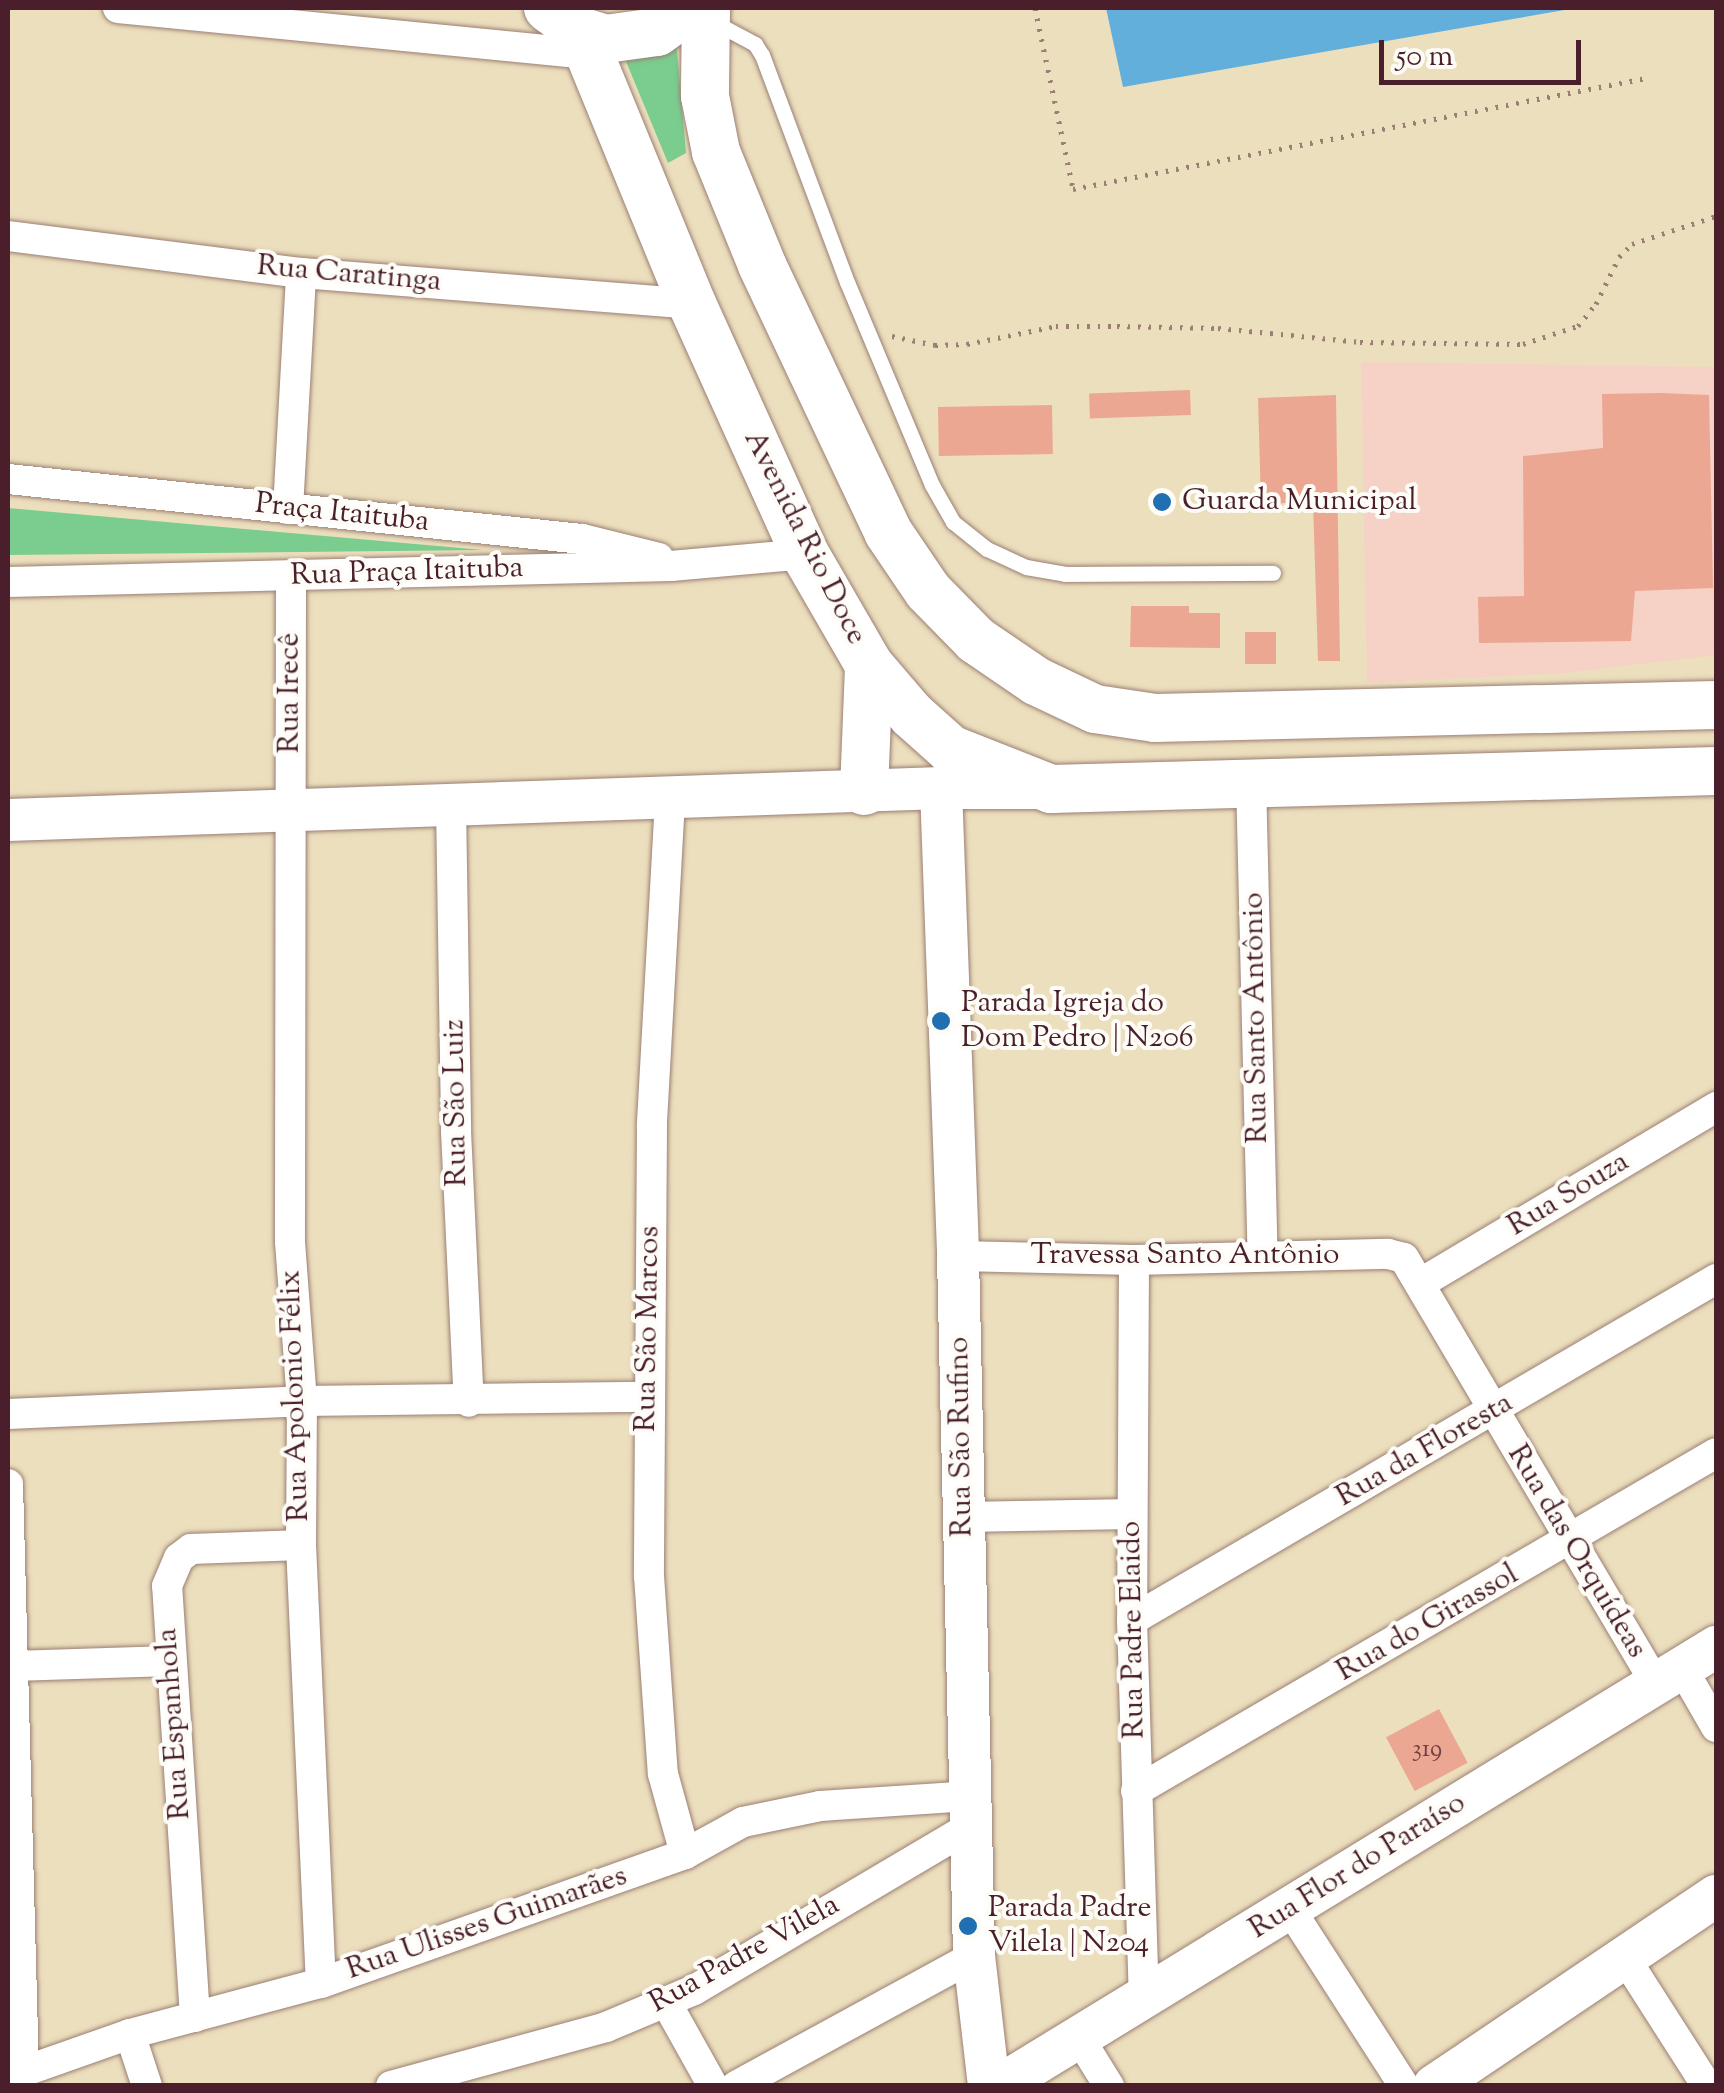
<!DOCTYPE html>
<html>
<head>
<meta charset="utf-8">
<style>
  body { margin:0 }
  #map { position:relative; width:1724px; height:2093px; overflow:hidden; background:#ecdfbd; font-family:"Sorts Mill Goudy",serif }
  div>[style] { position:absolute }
  .built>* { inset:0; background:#f6d1c5 }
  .green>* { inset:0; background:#7acd8f }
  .water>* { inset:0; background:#62afdc }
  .building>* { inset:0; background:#eba791; transform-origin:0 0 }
  .path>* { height:5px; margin-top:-2.5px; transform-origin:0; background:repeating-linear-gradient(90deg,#9b7f74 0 2.5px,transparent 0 10.5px) }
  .roads { filter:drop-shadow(0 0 2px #9b7f74) drop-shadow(0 0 2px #9b7f74) }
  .lane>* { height:15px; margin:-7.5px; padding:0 7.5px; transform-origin:7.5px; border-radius:7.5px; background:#fff }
  .street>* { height:30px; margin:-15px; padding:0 15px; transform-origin:15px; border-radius:15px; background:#fff }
  .secondary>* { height:42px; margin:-21px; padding:0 21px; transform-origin:21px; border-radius:21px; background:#fff }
  .primary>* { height:48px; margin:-24px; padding:0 24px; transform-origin:24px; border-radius:24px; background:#fff }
  .dots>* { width:28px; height:28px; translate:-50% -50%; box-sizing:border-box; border:5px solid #fdfcf7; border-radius:50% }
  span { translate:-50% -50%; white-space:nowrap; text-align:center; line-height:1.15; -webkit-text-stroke:8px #fdfcf7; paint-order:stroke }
  .number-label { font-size:25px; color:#724144 }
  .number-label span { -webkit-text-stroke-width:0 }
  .street-label { font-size:30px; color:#4a1f2b }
  .poi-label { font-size:30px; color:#4a1f2b }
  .left { translate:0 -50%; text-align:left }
  .frame { position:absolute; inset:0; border:10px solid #4a1f2b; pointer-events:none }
  .scale { position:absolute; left:1379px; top:40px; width:202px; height:45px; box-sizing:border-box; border:5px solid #4a1f2b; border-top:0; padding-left:12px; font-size:30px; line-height:35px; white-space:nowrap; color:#4a1f2b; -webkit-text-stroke:8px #fdfcf7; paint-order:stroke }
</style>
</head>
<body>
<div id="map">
  <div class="built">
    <div style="clip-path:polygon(1361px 362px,1716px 367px,1716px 655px,1563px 673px,1367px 683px)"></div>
  </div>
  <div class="green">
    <div style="clip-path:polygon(676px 39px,686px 153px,668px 163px,625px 59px)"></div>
    <div style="clip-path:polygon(8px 508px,483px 550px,8px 555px)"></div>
  </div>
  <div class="water">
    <div style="clip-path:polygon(1106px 8px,1576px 8px,1123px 87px)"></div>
  </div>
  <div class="building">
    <div style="left:1190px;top:390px;width:25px;height:101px;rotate:88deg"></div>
    <div style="clip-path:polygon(1661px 393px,1709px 395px,1713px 588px,1635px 591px,1631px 641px,1479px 643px,1478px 597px,1524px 596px,1523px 456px,1603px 448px,1602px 394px)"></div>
    <div style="clip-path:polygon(1336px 395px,1340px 661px,1318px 661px,1313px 502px,1261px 504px,1258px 398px)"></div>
    <div style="left:1052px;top:405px;width:49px;height:114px;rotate:89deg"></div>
    <div style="clip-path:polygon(1131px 606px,1189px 606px,1189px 613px,1220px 613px,1220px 648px,1130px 647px)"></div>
    <div style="left:1245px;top:632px;width:31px;height:32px"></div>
    <div style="left:1439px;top:1709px;width:61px;height:60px;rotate:62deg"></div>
  </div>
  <div class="path">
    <div style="left:1035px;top:8px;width:185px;rotate:78.1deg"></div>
    <div style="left:1073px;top:189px;width:584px;rotate:-10.96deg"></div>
    <div style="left:892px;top:336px;width:44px;rotate:11.8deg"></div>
    <div style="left:935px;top:345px;width:32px;rotate:-2deg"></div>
    <div style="left:967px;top:344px;width:91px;rotate:-11.4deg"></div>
    <div style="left:1056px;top:326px;width:61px"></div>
    <div style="left:1117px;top:326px;width:101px;rotate:1.1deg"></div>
    <div style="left:1218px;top:328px;width:143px;rotate:5.6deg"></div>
    <div style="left:1360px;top:342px;width:163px;rotate:0.7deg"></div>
    <div style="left:1523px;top:344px;width:58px;rotate:-18.1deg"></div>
    <div style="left:1578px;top:326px;width:28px;rotate:-51deg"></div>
    <div style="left:1596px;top:304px;width:52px;rotate:-63.9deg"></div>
    <div style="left:1619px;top:257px;width:18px;rotate:-45deg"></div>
    <div style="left:1632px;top:244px;width:89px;rotate:-18.4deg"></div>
  </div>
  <div class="roads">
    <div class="lane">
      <div style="left:712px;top:21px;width:49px;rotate:28.1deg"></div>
      <div style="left:755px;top:44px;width:13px;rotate:58deg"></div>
      <div style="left:762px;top:55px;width:242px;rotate:69.5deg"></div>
      <div style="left:847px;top:282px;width:220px;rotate:67.3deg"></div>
      <div style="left:932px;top:485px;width:43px;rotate:60.4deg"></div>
      <div style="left:953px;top:522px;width:43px;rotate:38.5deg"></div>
      <div style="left:987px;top:549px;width:43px;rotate:24.8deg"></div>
      <div style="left:1026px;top:567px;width:40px;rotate:10deg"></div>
      <div style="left:1065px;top:574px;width:208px;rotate:-0.3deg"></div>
    </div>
    <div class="street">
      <div style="left:118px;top:8px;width:473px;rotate:5.6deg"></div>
      <div style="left:8px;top:236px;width:295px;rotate:7.2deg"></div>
      <div style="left:301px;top:273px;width:392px;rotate:4.5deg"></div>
      <div style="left:8px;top:479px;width:577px;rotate:5.97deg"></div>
      <div style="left:582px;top:539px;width:79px;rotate:13.9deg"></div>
      <div style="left:288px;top:509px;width:236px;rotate:-86.8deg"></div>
      <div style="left:291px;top:577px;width:665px;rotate:90.09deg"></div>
      <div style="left:290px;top:1242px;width:159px;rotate:85.7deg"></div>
      <div style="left:302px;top:1401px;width:144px;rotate:90.4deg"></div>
      <div style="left:301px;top:1545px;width:438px;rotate:87.4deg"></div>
      <div style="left:8px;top:582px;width:663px;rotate:-1.38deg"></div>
      <div style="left:671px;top:566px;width:135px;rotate:-5.1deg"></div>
      <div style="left:1251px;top:780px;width:476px;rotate:88.6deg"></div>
      <div style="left:670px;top:800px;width:327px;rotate:93.2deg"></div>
      <div style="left:652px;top:1127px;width:449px;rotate:90.4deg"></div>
      <div style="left:649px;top:1576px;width:198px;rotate:86deg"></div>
      <div style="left:663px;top:1774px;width:83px;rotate:74.6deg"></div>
      <div style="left:451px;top:804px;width:327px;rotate:89.1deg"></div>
      <div style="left:456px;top:1131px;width:271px;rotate:87.3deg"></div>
      <div style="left:958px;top:1256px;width:176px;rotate:1.3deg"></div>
      <div style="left:1134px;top:1260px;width:254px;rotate:-1.4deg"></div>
      <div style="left:1388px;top:1254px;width:16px;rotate:14deg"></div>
      <div style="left:1404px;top:1258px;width:495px;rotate:59.4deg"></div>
      <div style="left:1134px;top:1260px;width:360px;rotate:90.3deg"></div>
      <div style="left:1132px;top:1620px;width:379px;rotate:88.2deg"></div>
      <div style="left:1421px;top:1283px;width:344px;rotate:-30.8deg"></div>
      <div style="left:8px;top:1414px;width:294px;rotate:-2.5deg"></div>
      <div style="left:302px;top:1401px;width:345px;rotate:-0.7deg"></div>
      <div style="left:8px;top:1484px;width:587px;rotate:88.44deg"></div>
      <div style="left:963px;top:1517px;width:169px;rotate:-1deg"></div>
      <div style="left:1132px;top:1620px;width:676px;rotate:-30.28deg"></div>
      <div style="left:12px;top:1666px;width:159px;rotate:-1.8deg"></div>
      <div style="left:1682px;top:1668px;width:68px;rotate:60deg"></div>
      <div style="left:1136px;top:1791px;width:671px;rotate:-30.23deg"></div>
      <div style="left:1290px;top:1909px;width:211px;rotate:57.2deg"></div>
      <div style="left:1625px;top:1958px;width:152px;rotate:57.4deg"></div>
      <div style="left:666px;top:2002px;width:96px;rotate:60.8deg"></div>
      <div style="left:195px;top:2017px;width:432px;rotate:-93.7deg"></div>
      <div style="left:167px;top:1586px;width:30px;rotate:-67deg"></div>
      <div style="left:179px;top:1558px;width:15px;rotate:-37deg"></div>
      <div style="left:191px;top:1549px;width:110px;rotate:-2.1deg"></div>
      <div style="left:130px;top:2034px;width:55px;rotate:71.9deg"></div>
      <div style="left:1078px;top:2036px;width:59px;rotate:58.2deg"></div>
      <div style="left:8px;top:2077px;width:129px;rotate:-19.4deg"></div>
      <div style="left:130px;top:2034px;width:198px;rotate:-15deg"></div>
      <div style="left:321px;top:1983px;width:386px;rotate:-19.5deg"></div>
      <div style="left:685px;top:1854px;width:66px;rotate:-28.9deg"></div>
      <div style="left:743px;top:1822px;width:79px;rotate:-11.7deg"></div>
      <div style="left:820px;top:1806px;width:149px;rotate:-3.8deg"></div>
      <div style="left:391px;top:2086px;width:223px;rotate:-15.3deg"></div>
      <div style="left:606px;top:2027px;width:95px;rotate:-22.8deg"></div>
      <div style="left:694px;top:1990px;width:321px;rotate:-30.6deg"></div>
      <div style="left:736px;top:2086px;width:271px;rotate:-28.6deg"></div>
    </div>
    <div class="secondary">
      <div style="left:941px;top:788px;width:468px;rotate:87.9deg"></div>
      <div style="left:958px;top:1256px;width:700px;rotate:88.69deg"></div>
      <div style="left:974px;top:1956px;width:131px;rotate:83.4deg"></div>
      <div style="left:8px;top:820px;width:934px;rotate:-1.96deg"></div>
      <div style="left:941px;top:788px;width:100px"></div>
      <div style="left:999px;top:2086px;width:841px;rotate:-31.48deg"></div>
      <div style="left:1434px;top:2086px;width:340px;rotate:-34deg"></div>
    </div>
    <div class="primary">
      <div style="left:548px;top:8px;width:39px;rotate:36deg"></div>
      <div style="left:580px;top:31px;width:27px;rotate:17deg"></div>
      <div style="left:606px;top:39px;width:51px;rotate:-7.8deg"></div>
      <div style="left:657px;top:32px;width:41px;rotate:-36deg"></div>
      <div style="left:706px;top:8px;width:88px;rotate:90.7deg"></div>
      <div style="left:705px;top:96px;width:57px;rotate:78.9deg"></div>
      <div style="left:716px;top:152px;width:122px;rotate:67.8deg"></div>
      <div style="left:762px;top:265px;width:295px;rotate:64.7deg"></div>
      <div style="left:888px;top:532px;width:71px;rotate:55.9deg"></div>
      <div style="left:928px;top:591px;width:69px;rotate:45.6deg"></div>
      <div style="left:976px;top:640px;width:73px;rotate:34.3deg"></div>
      <div style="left:1036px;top:681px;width:65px;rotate:25.4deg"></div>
      <div style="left:1095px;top:709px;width:61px;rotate:8.5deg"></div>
      <div style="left:1155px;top:718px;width:561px;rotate:-1.33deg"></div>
      <div style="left:580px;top:31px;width:295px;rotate:67.7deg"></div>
      <div style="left:692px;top:304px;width:274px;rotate:65.7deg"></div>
      <div style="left:805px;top:554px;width:128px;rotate:60deg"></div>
      <div style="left:869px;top:665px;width:66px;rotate:49.3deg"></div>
      <div style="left:912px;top:715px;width:51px;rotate:41.8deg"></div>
      <div style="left:950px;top:749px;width:109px;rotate:21.6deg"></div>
      <div style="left:1051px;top:789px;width:665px;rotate:-1.55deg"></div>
      <div style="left:864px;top:791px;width:126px;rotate:-87.7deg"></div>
    </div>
  </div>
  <div class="dots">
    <div style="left:1162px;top:502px;background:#1f6fb2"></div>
    <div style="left:941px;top:1021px;background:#1f6fb2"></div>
    <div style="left:968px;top:1926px;background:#1f6fb2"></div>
  </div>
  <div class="number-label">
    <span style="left:1427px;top:1750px">319</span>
  </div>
  <div class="street-label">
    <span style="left:349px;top:275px;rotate:5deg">Rua Caratinga</span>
    <span style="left:342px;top:514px;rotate:6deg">Praça Itaituba</span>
    <span style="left:804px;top:538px;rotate:63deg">Avenida Rio Doce</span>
    <span style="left:407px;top:573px;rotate:-2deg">Rua Praça Itaituba</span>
    <span style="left:291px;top:693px;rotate:-90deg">Rua Irecê</span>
    <span style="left:1257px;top:1018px;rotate:-91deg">Rua Santo Antônio</span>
    <span style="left:457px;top:1103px;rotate:-91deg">Rua São Luiz</span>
    <span style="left:1569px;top:1195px;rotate:-31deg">Rua Souza</span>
    <span style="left:1185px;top:1256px">Travessa Santo Antônio</span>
    <span style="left:649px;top:1329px;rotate:-89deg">Rua São Marcos</span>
    <span style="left:296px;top:1396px;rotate:-92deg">Rua Apolonio Félix</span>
    <span style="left:962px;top:1437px;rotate:-91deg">Rua São Rufino</span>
    <span style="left:1425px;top:1451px;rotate:-30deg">Rua da Floresta</span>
    <span style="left:1576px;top:1552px;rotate:59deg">Rua das Orquídeas</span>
    <span style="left:1428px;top:1624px;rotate:-30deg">Rua do Girassol</span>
    <span style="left:1134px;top:1630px;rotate:-91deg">Rua Padre Elaido</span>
    <span style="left:175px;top:1724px;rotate:-94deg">Rua Espanhola</span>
    <span style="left:1358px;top:1867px;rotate:-32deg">Rua Flor do Paraíso</span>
    <span style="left:487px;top:1924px;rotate:-19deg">Rua Ulisses Guimarães</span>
    <span style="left:745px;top:1955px;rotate:-29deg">Rua Padre Vilela</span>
  </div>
  <div class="poi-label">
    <span class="left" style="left:1182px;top:502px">Guarda Municipal</span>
    <span class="left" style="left:961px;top:1021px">Parada Igreja do<br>Dom Pedro | N206</span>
    <span class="left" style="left:988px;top:1926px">Parada Padre<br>Vilela | N204</span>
  </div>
  <div class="frame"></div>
  <div class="scale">50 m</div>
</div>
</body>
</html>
